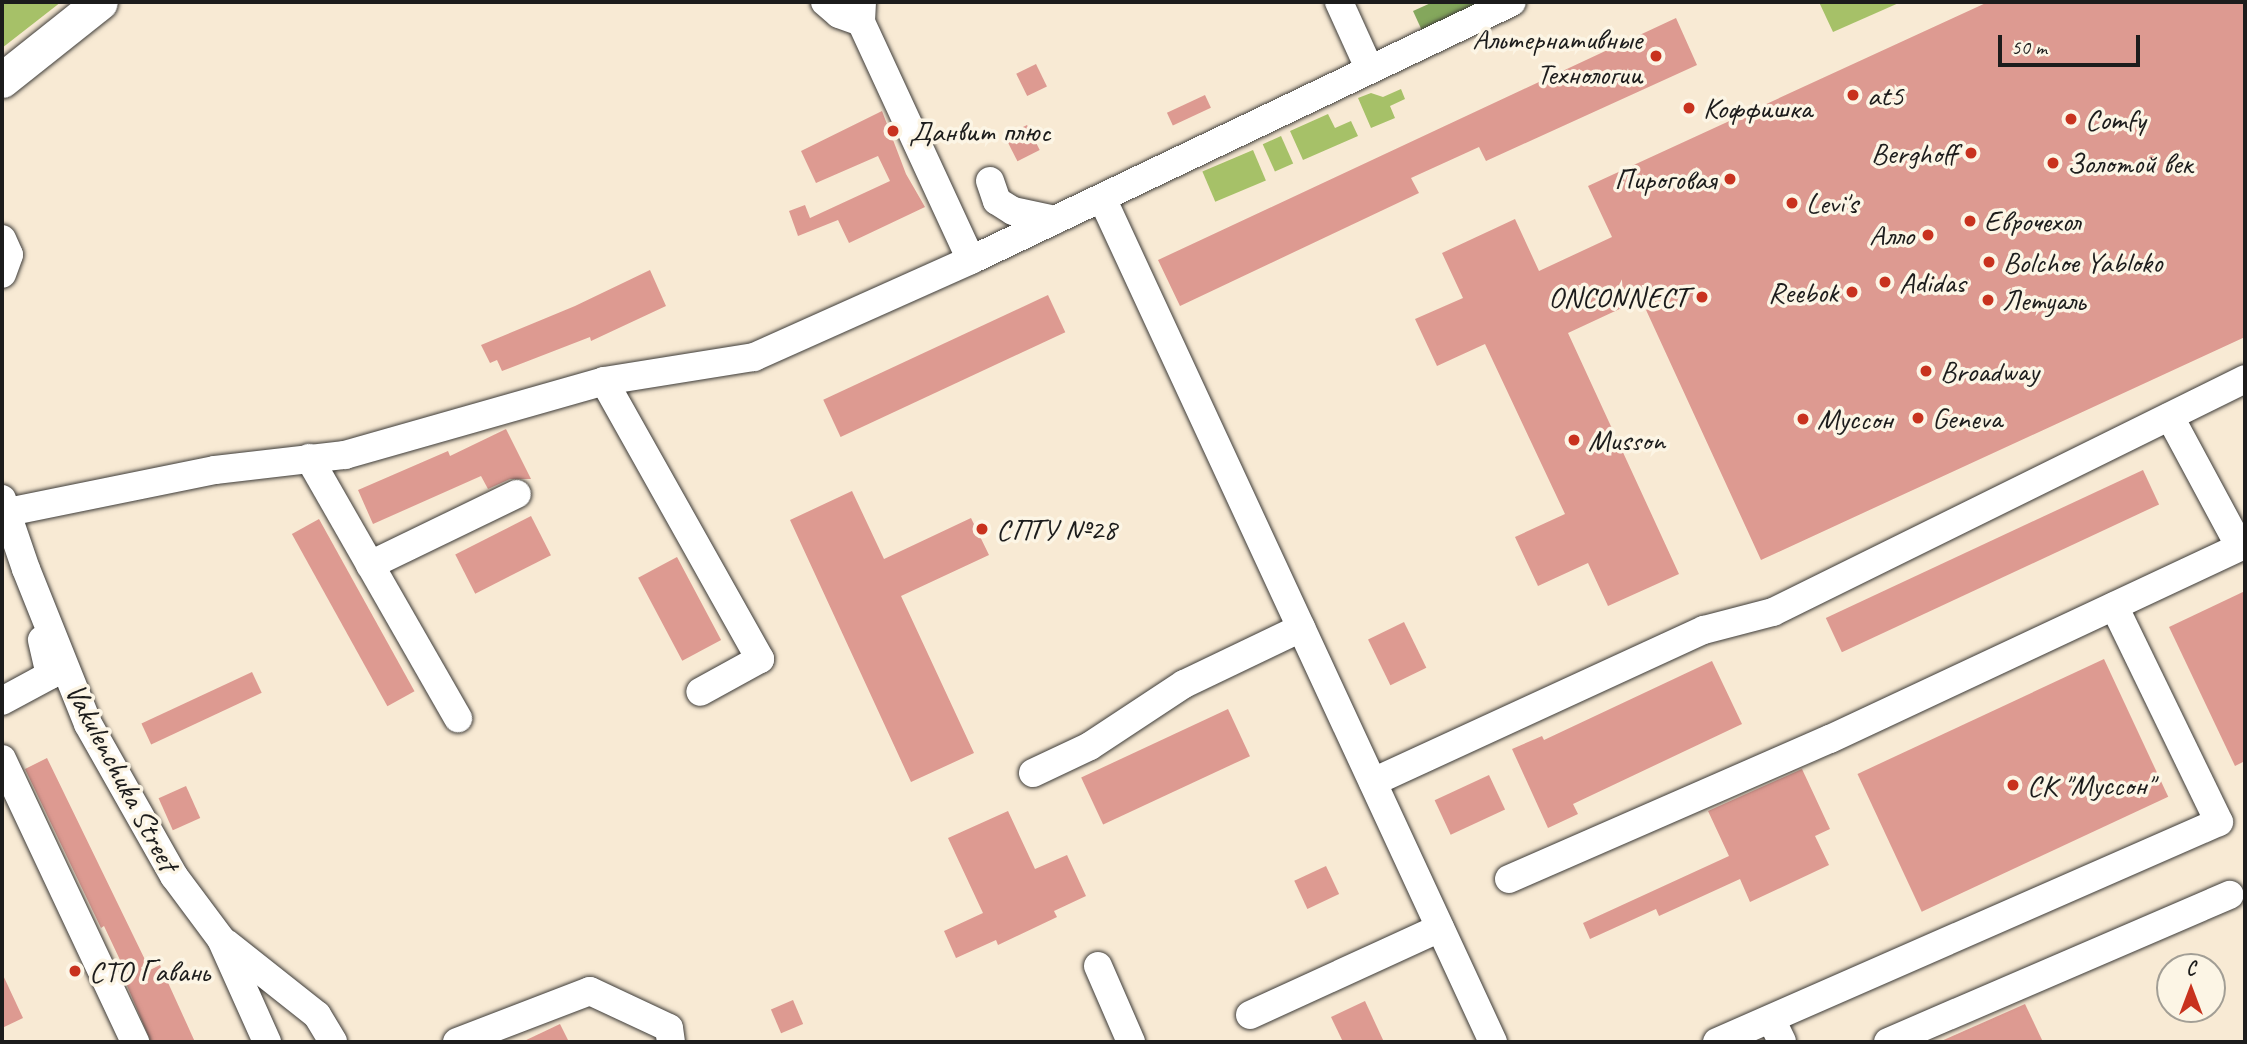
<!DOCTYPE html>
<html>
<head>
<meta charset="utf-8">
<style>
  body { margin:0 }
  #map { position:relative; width:2247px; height:1044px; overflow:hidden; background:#f8ead4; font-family:Caveat,sans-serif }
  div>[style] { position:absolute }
  .green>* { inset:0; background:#a6c168; transform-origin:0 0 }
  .forest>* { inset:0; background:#84a75c }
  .building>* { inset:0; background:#dd9a91; transform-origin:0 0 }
  .roads { filter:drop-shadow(0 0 2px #3d3b38) drop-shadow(0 0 2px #3d3b38) }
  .minor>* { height:28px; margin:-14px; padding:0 14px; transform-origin:14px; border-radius:14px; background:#fff }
  .major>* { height:35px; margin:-17.5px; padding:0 17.5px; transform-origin:17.5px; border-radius:17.5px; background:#fff }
  .dots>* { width:19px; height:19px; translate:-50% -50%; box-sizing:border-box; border:4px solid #fcf5e5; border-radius:50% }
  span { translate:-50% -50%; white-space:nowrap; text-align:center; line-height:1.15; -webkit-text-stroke:7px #fcf5e5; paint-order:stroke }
  .poi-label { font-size:30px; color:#1c1c1c }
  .right { translate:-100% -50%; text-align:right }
  .left { translate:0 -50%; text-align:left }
  .street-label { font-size:30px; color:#1c1c1c }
  .frame { position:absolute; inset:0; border:4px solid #1c1c1c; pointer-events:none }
  .north { position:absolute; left:2156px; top:953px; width:70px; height:70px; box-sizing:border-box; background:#fcf5e5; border:2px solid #a29e95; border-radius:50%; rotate:0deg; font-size:19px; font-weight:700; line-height:28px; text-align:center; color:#1c1c1c }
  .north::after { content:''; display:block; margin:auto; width:24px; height:32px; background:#c8321e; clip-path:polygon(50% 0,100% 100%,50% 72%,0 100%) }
  .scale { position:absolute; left:1998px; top:35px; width:142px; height:32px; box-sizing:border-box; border:4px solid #1c1c1c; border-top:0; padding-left:9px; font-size:21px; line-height:24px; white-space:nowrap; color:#1c1c1c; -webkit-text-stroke:5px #fcf5e5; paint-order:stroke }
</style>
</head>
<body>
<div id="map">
  <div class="green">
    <div style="clip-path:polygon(2px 2px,61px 2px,2px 48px)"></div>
    <div style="clip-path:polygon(1819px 2px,1901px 2px,1833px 32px)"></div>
    <div style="clip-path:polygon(1401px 89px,1405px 99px,1390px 106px,1395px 118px,1371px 128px,1358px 98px,1371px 93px,1383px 97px)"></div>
    <div style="clip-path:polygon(1328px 114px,1335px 128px,1351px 121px,1358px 136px,1303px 160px,1290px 131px)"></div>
    <div style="left:1281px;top:136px;width:30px;height:20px;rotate:66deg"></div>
    <div style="left:1253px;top:150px;width:33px;height:55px;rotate:67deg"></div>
  </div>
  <div class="forest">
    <div style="clip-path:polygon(1433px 2px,1494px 2px,1424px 35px,1413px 11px)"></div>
  </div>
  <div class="building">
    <div style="clip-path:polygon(1988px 2px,2245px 2px,2245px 337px,1761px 560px,1641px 299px,1568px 333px,1679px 574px,1608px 606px,1588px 563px,1538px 586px,1515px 537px,1565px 514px,1485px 344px,1437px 366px,1415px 319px,1463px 298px,1442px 253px,1515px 219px,1539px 271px,1612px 237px,1588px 186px)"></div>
    <div style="clip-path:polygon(1676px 18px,1697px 65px,1486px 161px,1479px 147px,1411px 178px,1419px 193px,1180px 306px,1158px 260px)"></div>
    <div style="left:1036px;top:64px;width:25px;height:22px;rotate:64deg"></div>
    <div style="left:1205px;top:95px;width:14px;height:42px;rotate:65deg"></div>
    <div style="clip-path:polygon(882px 111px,906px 174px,925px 207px,849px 243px,838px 220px,798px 236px,789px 211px,805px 205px,810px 218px,890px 181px,878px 156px,816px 183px,801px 151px)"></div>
    <div style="left:1027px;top:125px;width:28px;height:25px;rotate:63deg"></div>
    <div style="clip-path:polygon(650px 270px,666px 306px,591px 341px,590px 337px,502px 371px,497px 360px,490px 363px,481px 345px,575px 306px)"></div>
    <div style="left:1048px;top:295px;width:41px;height:248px;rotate:65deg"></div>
    <div style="clip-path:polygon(506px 429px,531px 479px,510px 479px,488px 489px,481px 476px,373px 524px,358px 490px,448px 451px,450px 456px)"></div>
    <div style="left:2143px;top:470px;width:38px;height:350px;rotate:65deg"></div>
    <div style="clip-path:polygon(852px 491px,884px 559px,971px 518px,989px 555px,901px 596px,974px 753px,911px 782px,790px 520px)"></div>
    <div style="left:531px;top:516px;width:44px;height:85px;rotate:63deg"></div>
    <div style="left:319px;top:519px;width:197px;height:31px;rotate:61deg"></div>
    <div style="left:677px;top:557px;width:94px;height:44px;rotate:62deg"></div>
    <div style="clip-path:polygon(2245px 591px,2245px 761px,2235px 766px,2169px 627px)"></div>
    <div style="left:1404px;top:622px;width:51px;height:40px;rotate:64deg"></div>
    <div style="left:2104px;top:659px;width:152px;height:272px;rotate:65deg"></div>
    <div style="clip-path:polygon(1712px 661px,1742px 724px,1573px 804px,1578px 814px,1548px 828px,1512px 749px,1542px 736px,1544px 740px)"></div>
    <div style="left:252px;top:672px;width:23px;height:122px;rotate:65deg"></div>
    <div style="left:1228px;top:709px;width:52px;height:162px;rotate:65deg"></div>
    <div style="clip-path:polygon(47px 758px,150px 970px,160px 965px,195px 1042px,151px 1042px,125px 981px,129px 979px,104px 926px,101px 928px,25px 769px)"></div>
    <div style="clip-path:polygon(1802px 769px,1830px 829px,1815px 836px,1829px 865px,1750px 902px,1740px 879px,1659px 916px,1656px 909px,1590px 939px,1583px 923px,1729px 856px,1708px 811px)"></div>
    <div style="left:1489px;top:775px;width:38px;height:60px;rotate:65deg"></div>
    <div style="left:186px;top:786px;width:35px;height:30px;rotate:66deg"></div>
    <div style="clip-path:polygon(1008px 811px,1035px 869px,1067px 855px,1086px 896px,1054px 911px,1057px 917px,998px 945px,996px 940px,956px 958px,944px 931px,983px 913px,948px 838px)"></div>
    <div style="left:1326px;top:866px;width:31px;height:35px;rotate:65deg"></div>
    <div style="clip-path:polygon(2px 973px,23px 1018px,2px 1028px)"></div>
    <div style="left:793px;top:1000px;width:26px;height:24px;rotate:67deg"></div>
    <div style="clip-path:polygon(1365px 1001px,1384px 1042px,1343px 1042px,1331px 1017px)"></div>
    <div style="clip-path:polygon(2025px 1004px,2043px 1042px,1939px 1042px)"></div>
    <div style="clip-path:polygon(560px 1024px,569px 1042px,522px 1042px)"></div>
  </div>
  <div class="roads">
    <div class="minor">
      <div style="left:825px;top:2px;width:18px;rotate:41deg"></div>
      <div style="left:839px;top:14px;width:23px;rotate:20deg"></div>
      <div style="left:862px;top:2px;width:20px;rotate:93deg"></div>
      <div style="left:861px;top:22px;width:262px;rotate:65.2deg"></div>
      <div style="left:1339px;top:2px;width:72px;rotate:65.6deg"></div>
      <div style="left:990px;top:181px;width:21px;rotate:71deg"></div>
      <div style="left:997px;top:201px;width:19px;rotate:32deg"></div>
      <div style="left:1013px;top:211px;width:43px;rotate:12.1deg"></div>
      <div style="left:1102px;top:198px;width:930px;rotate:65.14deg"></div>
      <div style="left:2px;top:239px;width:17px;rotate:66deg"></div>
      <div style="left:9px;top:255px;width:20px;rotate:110deg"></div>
      <div style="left:604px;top:381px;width:319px;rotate:60.7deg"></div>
      <div style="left:760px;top:659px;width:68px;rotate:151.2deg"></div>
      <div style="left:309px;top:458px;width:300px;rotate:60.2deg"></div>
      <div style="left:2px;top:499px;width:74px;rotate:71.1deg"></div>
      <div style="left:26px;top:569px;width:167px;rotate:68.2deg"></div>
      <div style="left:88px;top:724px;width:175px;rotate:60.5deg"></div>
      <div style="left:174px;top:876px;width:79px;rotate:53.3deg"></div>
      <div style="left:221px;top:939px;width:113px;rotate:65.9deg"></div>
      <div style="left:8px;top:512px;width:211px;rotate:-11.5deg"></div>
      <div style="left:215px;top:470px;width:131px;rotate:-6.6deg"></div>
      <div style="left:345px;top:455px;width:269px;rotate:-15.9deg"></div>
      <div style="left:604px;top:381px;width:152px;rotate:-9.1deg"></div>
      <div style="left:754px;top:357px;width:238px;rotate:-24.1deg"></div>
      <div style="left:971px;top:260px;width:599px;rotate:-25.5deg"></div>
      <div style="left:370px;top:565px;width:163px;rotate:-25.8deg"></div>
      <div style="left:2px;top:701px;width:55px;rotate:-28.4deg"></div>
      <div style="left:50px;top:675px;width:36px;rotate:-103deg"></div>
      <div style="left:2px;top:759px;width:313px;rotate:64.8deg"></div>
      <div style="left:1033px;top:773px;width:63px;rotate:-25.3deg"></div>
      <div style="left:1090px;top:746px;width:113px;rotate:-33.4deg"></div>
      <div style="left:1184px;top:684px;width:130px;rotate:-25.6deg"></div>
      <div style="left:1373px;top:782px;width:364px;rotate:-24.7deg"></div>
      <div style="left:1704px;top:630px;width:71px;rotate:-14.6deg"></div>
      <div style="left:1773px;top:612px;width:526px;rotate:-26.27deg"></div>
      <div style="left:1509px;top:879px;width:350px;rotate:-23.6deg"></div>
      <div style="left:1830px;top:739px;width:453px;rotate:-25.1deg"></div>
      <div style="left:2240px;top:547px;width:148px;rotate:-118.3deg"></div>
      <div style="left:226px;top:943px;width:116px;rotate:38.4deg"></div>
      <div style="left:317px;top:1015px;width:31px;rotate:59deg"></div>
      <div style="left:1098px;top:966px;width:83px;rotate:66.5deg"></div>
      <div style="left:1250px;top:1015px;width:209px;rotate:-24.6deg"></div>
      <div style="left:1771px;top:1019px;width:25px;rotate:64deg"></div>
      <div style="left:457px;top:1042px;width:142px;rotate:-21deg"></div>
      <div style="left:590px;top:991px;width:87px;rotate:25.1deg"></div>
      <div style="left:669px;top:1028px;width:14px;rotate:82deg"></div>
      <div style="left:1717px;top:1042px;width:548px;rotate:-23.67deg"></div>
      <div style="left:2219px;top:822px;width:240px;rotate:-115.9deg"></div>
      <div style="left:1888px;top:1042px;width:372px;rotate:-23.3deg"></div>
    </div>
    <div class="major">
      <div style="left:2px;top:80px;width:125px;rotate:-38.5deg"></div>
    </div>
  </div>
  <div class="dots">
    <div style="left:1656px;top:56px;background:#c8321e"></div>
    <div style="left:1853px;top:95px;background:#c8321e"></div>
    <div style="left:1689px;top:108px;background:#c8321e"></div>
    <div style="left:2071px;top:119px;background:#c8321e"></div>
    <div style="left:893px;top:131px;background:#c8321e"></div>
    <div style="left:1971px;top:153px;background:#c8321e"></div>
    <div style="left:2053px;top:163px;background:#c8321e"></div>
    <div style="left:1730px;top:179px;background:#c8321e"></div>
    <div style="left:1792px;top:203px;background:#c8321e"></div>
    <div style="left:1970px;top:221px;background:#c8321e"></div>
    <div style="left:1928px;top:235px;background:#c8321e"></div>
    <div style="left:1989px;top:262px;background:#c8321e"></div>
    <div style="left:1885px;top:282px;background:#c8321e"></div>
    <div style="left:1852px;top:292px;background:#c8321e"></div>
    <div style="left:1702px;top:297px;background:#c8321e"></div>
    <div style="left:1988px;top:300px;background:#c8321e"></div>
    <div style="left:1926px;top:371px;background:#c8321e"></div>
    <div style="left:1918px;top:418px;background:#c8321e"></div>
    <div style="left:1803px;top:419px;background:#c8321e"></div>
    <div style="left:1574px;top:440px;background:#c8321e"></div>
    <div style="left:982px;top:529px;background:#c8321e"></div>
    <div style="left:2013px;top:785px;background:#c8321e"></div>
    <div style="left:75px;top:971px;background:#c8321e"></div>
  </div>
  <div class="poi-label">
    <span class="right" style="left:1642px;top:56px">Альтернативные<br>Технологии</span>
    <span class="left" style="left:1867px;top:95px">at5</span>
    <span class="left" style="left:1703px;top:108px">Коффишка</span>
    <span class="left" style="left:2085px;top:119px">Comfy</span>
    <span class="left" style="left:909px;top:131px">Данвит плюс</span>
    <span class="right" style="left:1957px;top:153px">Berghoff</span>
    <span class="left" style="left:2067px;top:163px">Золотой век</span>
    <span class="right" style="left:1716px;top:179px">Пироговая</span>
    <span class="left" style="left:1806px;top:203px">Levi's</span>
    <span class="left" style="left:1984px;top:221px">Еврочехол</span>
    <span class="right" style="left:1914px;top:235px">Алло</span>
    <span class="left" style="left:2003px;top:262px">Bolchoe Yabloko</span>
    <span class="left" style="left:1899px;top:282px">Adidas</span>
    <span class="right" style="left:1838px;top:292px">Reebok</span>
    <span class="right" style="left:1688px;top:297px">ONCONNECT</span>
    <span class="left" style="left:2002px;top:300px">Летуаль</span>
    <span class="left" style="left:1940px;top:371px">Broadway</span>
    <span class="left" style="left:1932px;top:418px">Geneva</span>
    <span class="left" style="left:1817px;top:419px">Муссон</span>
    <span class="left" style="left:1588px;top:440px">Musson</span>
    <span class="left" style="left:996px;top:529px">СПТУ №28</span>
    <span class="left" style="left:2027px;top:785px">СК "Муссон"</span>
    <span class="left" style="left:89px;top:971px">СТО Гавань</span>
  </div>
  <div class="street-label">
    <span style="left:122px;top:777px;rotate:62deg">Vakulenchuka Street</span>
  </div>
  <div class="frame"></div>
  <div class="north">С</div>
  <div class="scale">50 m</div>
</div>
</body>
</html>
